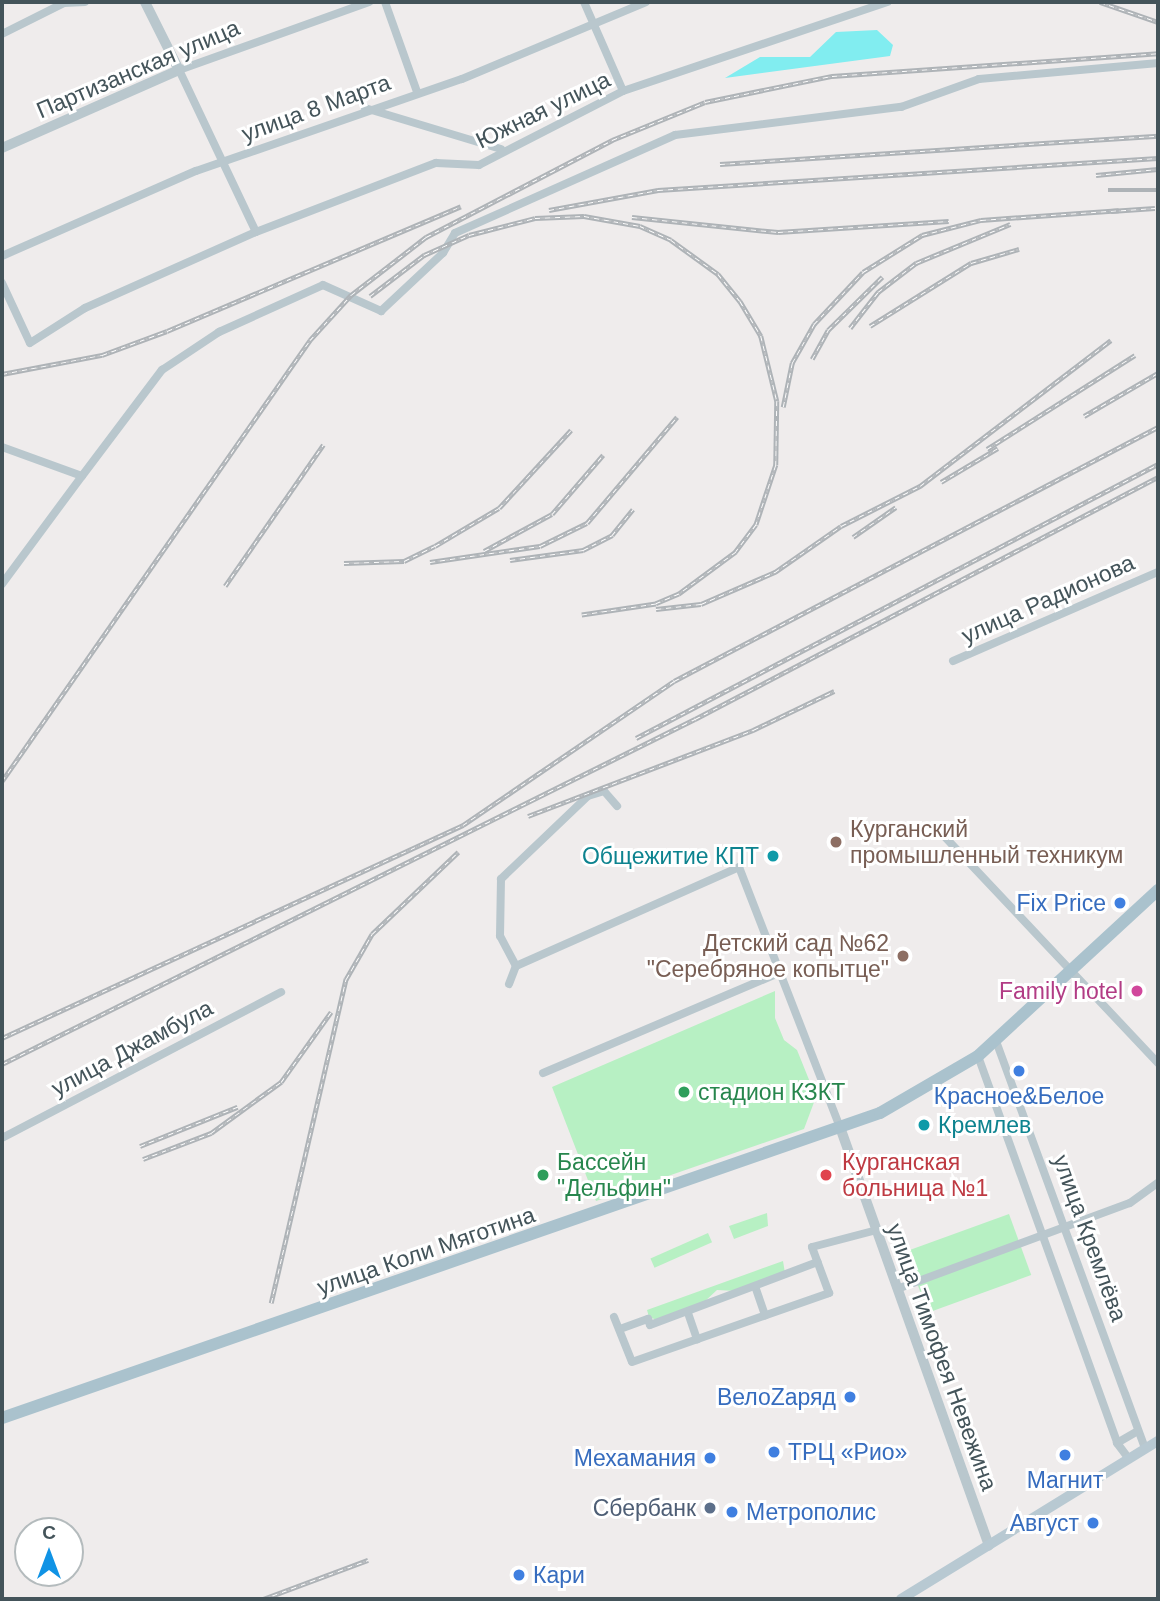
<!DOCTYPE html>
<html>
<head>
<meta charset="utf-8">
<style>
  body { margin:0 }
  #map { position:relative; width:1160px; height:1601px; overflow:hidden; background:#efecec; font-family:Arial,sans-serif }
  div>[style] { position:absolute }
  .green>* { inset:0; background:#b7f0c3; transform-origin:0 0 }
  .water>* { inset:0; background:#81edf0 }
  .minor>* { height:8px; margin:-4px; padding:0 4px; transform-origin:4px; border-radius:4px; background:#b9c7cd }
  .tertiary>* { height:10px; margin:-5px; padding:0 5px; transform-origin:5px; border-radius:5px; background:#b9c7cd }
  .secondary>* { height:10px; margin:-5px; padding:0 5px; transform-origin:5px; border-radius:5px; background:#b8c9d2 }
  .primary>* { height:12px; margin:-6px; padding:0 6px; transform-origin:6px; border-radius:6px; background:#aac2cd }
  .rail>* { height:4.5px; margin-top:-2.25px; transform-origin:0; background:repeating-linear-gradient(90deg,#fff 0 5px,#aeb3b7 0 10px); box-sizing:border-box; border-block:2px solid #aeb3b7 }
  .dots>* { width:19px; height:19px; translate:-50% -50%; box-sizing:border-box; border:4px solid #fff; border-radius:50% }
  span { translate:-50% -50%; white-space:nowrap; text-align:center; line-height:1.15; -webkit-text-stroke:6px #fff; paint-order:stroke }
  .street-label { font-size:23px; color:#44545a }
  .education-label { font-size:23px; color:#785e54 }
  .left { translate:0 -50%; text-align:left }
  .right { translate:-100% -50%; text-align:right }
  .culture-label { font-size:23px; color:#0d838f }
  .shop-label { font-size:23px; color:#366cbe }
  .hotel-label { font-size:23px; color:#b23c85 }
  .leisure-label { font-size:23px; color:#27864d }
  .health-label { font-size:23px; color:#be3a42 }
  .service-label { font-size:23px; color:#4e5e75 }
  .frame { position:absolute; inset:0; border:4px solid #44545a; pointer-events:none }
  .north { position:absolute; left:14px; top:1517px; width:70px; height:70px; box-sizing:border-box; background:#fff; border:2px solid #b4bbbd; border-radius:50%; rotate:0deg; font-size:19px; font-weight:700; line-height:28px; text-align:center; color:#44545a }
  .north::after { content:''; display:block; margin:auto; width:24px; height:32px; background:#1093e5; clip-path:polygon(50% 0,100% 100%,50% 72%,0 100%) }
</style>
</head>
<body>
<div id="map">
  <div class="green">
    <div style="clip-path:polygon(775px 991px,775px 1018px,784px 1040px,797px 1050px,816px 1097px,804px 1129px,596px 1201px,552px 1087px)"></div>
    <div style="clip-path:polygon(767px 1213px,768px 1226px,734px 1239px,729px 1226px)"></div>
    <div style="left:1009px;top:1214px;width:65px;height:110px;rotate:70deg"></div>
    <div style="left:708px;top:1233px;width:10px;height:63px;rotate:66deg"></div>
    <div style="clip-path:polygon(783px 1261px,785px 1273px,736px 1291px,717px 1290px,703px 1303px,657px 1320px,649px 1317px,647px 1310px)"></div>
  </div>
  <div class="water">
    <div style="clip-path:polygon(877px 30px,893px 45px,890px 56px,725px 78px,760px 57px,810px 57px,836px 32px)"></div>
  </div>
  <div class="minor">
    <div style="left:385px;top:2px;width:96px;rotate:70.4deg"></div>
    <div style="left:584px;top:2px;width:97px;rotate:66.3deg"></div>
    <div style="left:2px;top:34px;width:69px;rotate:-26.6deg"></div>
    <div style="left:64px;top:3px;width:21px;rotate:-3deg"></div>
    <div style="left:365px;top:108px;width:142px;rotate:16.8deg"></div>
    <div style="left:256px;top:232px;width:179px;rotate:-115.4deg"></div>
    <div style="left:179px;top:70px;width:202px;rotate:-19.7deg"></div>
    <div style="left:2px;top:256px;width:212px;rotate:-23.7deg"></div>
    <div style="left:196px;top:171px;width:281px;rotate:-19.1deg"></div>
    <div style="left:462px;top:79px;width:199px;rotate:-22.7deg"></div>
    <div style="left:2px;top:283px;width:66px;rotate:65deg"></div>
    <div style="left:30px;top:343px;width:65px;rotate:-32.5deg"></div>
    <div style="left:85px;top:308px;width:187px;rotate:-24deg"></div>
    <div style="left:256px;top:232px;width:193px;rotate:-21deg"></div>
    <div style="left:436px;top:163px;width:43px;rotate:2.7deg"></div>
    <div style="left:479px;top:165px;width:162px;rotate:-27.2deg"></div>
    <div style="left:623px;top:91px;width:279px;rotate:-18.6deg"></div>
    <div style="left:2px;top:447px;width:85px;rotate:19.9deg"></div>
    <div style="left:82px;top:476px;width:133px;rotate:-53deg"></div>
    <div style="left:162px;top:370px;width:69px;rotate:-33.7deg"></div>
    <div style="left:219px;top:332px;width:114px;rotate:-24.3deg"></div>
    <div style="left:323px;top:285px;width:64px;rotate:24.1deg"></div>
    <div style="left:381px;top:311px;width:85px;rotate:-43.1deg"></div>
    <div style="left:443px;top:253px;width:23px;rotate:-59deg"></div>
    <div style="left:455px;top:233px;width:241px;rotate:-24deg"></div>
    <div style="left:675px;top:135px;width:228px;rotate:-7.1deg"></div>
    <div style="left:901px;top:107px;width:83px;rotate:-19.7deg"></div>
    <div style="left:979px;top:79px;width:180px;rotate:-5.1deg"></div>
    <div style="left:2px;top:584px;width:134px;rotate:-53.5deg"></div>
    <div style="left:953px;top:661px;width:223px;rotate:-23.5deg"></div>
    <div style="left:944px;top:836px;width:312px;rotate:46.7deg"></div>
    <div style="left:516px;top:966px;width:34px;rotate:-118deg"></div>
    <div style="left:500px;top:936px;width:57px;rotate:-89deg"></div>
    <div style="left:501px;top:879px;width:120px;rotate:-43.7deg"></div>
    <div style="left:588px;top:796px;width:17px;rotate:-17deg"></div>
    <div style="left:604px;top:791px;width:20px;rotate:49deg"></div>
    <div style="left:509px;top:984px;width:19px;rotate:-69deg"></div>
    <div style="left:516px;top:966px;width:244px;rotate:-23.9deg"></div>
    <div style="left:739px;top:867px;width:282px;rotate:68.8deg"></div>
    <div style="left:996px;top:1041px;width:434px;rotate:69.9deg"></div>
    <div style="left:978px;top:1056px;width:411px;rotate:70.2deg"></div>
    <div style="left:1117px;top:1443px;width:20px;rotate:53deg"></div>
    <div style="left:543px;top:1073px;width:259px;rotate:-23deg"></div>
    <div style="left:2px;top:1138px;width:315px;rotate:-27.6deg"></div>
    <div style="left:756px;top:1289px;width:28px;rotate:71deg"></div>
    <div style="left:897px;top:1289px;width:248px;rotate:-20.3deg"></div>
    <div style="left:1130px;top:1203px;width:34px;rotate:-36deg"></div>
    <div style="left:688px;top:1313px;width:28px;rotate:71deg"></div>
    <div style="left:614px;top:1317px;width:48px;rotate:68.2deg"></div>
    <div style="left:632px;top:1362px;width:209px;rotate:-19.3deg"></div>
    <div style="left:829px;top:1293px;width:49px;rotate:-110.3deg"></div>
    <div style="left:812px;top:1247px;width:67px;rotate:-14.7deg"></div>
    <div style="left:620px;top:1329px;width:30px;rotate:-20deg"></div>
    <div style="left:648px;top:1319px;width:6px;rotate:72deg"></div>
    <div style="left:650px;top:1325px;width:179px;rotate:-20.6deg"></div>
    <div style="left:1117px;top:1443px;width:24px;rotate:-30deg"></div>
  </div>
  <div class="tertiary">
    <div style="left:2px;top:148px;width:193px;rotate:-23.8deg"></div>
    <div style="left:179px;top:70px;width:76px;rotate:-116.6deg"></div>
    <div style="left:841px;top:1130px;width:441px;rotate:70.4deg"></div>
  </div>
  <div class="secondary">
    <div style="left:901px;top:1599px;width:302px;rotate:-31.6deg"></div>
  </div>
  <div class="primary">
    <div style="left:2px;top:1418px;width:929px;rotate:-19.16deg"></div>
    <div style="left:880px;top:1113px;width:113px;rotate:-30.2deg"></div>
    <div style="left:978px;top:1056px;width:245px;rotate:-42.7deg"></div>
  </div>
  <div class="rail">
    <div style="left:1100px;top:2px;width:61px;rotate:19deg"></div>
    <div style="left:720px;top:164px;width:439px;rotate:-3.7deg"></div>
    <div style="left:1096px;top:175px;width:62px;rotate:-5.5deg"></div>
    <div style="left:1108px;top:190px;width:50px"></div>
    <div style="left:549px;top:210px;width:111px;rotate:-10.4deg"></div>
    <div style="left:658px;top:190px;width:501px;rotate:-3.66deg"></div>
    <div style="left:1111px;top:211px;width:44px;rotate:-3.9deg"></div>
    <div style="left:632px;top:217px;width:147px;rotate:5.9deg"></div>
    <div style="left:778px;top:232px;width:171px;rotate:-3.7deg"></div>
    <div style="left:370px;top:296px;width:68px;rotate:-37.2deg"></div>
    <div style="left:424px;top:255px;width:49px;rotate:-24deg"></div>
    <div style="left:469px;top:235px;width:68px;rotate:-14.4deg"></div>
    <div style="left:535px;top:218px;width:49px;rotate:-2.3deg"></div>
    <div style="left:584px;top:216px;width:57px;rotate:10.1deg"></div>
    <div style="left:640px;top:226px;width:34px;rotate:24deg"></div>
    <div style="left:671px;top:240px;width:58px;rotate:35.9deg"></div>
    <div style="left:718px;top:274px;width:35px;rotate:51deg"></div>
    <div style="left:740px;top:301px;width:41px;rotate:59deg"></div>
    <div style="left:761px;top:336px;width:67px;rotate:76.2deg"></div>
    <div style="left:777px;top:401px;width:64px;rotate:90.9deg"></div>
    <div style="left:776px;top:465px;width:63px;rotate:108.4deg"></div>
    <div style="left:756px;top:525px;width:34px;rotate:127deg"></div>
    <div style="left:736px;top:552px;width:71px;rotate:143.6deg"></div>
    <div style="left:679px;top:594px;width:25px;rotate:157deg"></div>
    <div style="left:656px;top:604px;width:75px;rotate:171.5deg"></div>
    <div style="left:870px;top:326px;width:119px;rotate:-32deg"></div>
    <div style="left:971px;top:263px;width:50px;rotate:-16.3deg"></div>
    <div style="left:850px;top:328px;width:46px;rotate:-52.1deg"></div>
    <div style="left:878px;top:292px;width:48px;rotate:-37.3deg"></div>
    <div style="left:916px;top:263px;width:102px;rotate:-22.5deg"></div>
    <div style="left:812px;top:359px;width:33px;rotate:-61deg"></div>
    <div style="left:828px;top:330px;width:76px;rotate:-44.5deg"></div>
    <div style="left:2px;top:374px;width:102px;rotate:-10.8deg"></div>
    <div style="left:102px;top:355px;width:69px;rotate:-20.3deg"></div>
    <div style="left:167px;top:331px;width:319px;rotate:-23deg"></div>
    <div style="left:783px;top:407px;width:45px;rotate:-78.4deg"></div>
    <div style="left:792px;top:363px;width:45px;rotate:-60.6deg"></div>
    <div style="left:814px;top:324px;width:71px;rotate:-46.7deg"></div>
    <div style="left:863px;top:272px;width:70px;rotate:-32.1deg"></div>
    <div style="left:922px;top:235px;width:61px;rotate:-14.3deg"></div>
    <div style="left:981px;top:220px;width:138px;rotate:-4.1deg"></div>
    <div style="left:1084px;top:416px;width:86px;rotate:-30.2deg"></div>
    <div style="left:987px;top:449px;width:175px;rotate:-32.4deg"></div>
    <div style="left:941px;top:482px;width:66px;rotate:-30.8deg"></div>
    <div style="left:853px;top:537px;width:52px;rotate:-34.9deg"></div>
    <div style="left:484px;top:551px;width:77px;rotate:-28.6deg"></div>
    <div style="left:552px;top:514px;width:78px;rotate:-49.2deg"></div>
    <div style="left:510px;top:560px;width:74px;rotate:-7.8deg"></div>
    <div style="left:583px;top:550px;width:33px;rotate:-27deg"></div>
    <div style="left:612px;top:535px;width:33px;rotate:-51deg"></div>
    <div style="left:430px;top:562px;width:111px;rotate:-8.3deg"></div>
    <div style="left:540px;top:546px;width:52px;rotate:-26.1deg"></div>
    <div style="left:587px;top:523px;width:139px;rotate:-49.7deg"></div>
    <div style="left:344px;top:563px;width:60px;rotate:-1.9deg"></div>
    <div style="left:404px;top:561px;width:34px;rotate:-26deg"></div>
    <div style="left:435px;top:546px;width:74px;rotate:-30.7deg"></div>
    <div style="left:499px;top:508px;width:106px;rotate:-47.3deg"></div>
    <div style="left:225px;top:586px;width:172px;rotate:-55.2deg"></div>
    <div style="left:656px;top:609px;width:45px;rotate:-6.3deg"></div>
    <div style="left:701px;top:604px;width:81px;rotate:-23.4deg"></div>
    <div style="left:775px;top:572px;width:80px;rotate:-34.9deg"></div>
    <div style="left:841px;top:526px;width:89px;rotate:-26.9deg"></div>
    <div style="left:920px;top:486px;width:240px;rotate:-37.4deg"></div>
    <div style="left:636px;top:738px;width:590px;rotate:-27.7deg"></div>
    <div style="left:2px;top:781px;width:538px;rotate:-55.07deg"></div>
    <div style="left:310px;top:340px;width:61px;rotate:-47.7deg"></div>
    <div style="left:351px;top:295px;width:95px;rotate:-37.7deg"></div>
    <div style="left:426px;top:237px;width:210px;rotate:-27.5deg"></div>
    <div style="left:612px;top:140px;width:100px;rotate:-22.2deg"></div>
    <div style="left:705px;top:102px;width:130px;rotate:-11.6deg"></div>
    <div style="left:832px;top:76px;width:327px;rotate:-4deg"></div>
    <div style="left:528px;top:816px;width:241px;rotate:-20.9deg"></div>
    <div style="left:753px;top:730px;width:90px;rotate:-25.7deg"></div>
    <div style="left:2px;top:1038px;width:508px;rotate:-24.8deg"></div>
    <div style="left:463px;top:825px;width:255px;rotate:-34.3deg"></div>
    <div style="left:674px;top:681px;width:547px;rotate:-27.69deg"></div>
    <div style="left:2px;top:1064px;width:774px;rotate:-26.47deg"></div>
    <div style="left:695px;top:719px;width:522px;rotate:-27.6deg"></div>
    <div style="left:140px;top:1146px;width:105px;rotate:-21.9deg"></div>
    <div style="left:143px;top:1159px;width:73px;rotate:-20.9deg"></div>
    <div style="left:211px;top:1133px;width:87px;rotate:-36.1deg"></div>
    <div style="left:281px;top:1082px;width:86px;rotate:-54.5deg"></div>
    <div style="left:271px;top:1303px;width:333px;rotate:-77deg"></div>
    <div style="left:346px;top:979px;width:52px;rotate:-60deg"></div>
    <div style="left:372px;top:934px;width:119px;rotate:-43.6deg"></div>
    <div style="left:263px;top:1599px;width:112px;rotate:-20.4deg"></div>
  </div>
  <div class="dots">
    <div style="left:836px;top:842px;background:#8d6e63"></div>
    <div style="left:773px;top:856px;background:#0f9aa8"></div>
    <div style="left:1120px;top:903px;background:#3f7fe0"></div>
    <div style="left:903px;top:956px;background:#8d6e63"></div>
    <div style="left:1137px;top:991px;background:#d1479c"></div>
    <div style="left:1019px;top:1071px;background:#3f7fe0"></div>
    <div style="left:684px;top:1092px;background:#2e9e5b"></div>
    <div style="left:924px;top:1125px;background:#0f9aa8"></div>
    <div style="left:543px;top:1175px;background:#2e9e5b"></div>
    <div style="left:826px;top:1175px;background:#e0444e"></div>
    <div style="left:850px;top:1397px;background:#3f7fe0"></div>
    <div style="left:774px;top:1452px;background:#3f7fe0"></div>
    <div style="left:1065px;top:1455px;background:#3f7fe0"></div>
    <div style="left:710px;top:1458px;background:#3f7fe0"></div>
    <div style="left:710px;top:1508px;background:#5c6f8a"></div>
    <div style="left:732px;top:1512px;background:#3f7fe0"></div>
    <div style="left:1093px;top:1523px;background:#3f7fe0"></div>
    <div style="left:519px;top:1575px;background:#3f7fe0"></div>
  </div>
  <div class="street-label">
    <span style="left:138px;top:69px;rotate:-23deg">Партизанская улица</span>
    <span style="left:316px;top:108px;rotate:-20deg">улица 8 Марта</span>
    <span style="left:543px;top:110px;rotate:-26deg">Южная улица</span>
    <span style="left:1048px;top:599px;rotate:-24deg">улица Радионова</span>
    <span style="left:132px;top:1048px;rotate:-28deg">улица Джамбула</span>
    <span style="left:1090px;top:1238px;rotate:70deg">улица Кремлёва</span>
    <span style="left:426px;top:1251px;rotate:-19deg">улица Коли Мяготина</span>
    <span style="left:942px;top:1357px;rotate:70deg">улица Тимофея Невежина</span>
  </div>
  <div class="education-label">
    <span class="left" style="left:850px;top:842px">Курганский<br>промышленный техникум</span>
    <span class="right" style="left:889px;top:956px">Детский сад №62<br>"Серебряное копытце"</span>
  </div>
  <div class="culture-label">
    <span class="right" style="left:759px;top:856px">Общежитие КПТ</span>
    <span class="left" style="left:938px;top:1125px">Кремлев</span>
  </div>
  <div class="shop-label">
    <span class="right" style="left:1106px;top:903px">Fix Price</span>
    <span style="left:1019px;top:1096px">Красное&amp;Белое</span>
    <span class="right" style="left:836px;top:1397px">ВелоZаряд</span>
    <span class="left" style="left:788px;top:1452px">ТРЦ «Рио»</span>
    <span class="right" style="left:696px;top:1458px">Мехамания</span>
    <span style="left:1065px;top:1480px">Магнит</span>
    <span class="left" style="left:746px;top:1512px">Метрополис</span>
    <span class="right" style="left:1079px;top:1523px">Август</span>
    <span class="left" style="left:533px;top:1575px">Кари</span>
  </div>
  <div class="hotel-label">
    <span class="right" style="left:1123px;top:991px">Family hotel</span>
  </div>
  <div class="leisure-label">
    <span class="left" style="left:698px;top:1092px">стадион КЗКТ</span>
    <span class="left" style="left:557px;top:1175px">Бассейн<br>"Дельфин"</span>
  </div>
  <div class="health-label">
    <span class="left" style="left:842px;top:1175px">Курганская<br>больница №1</span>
  </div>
  <div class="service-label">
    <span class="right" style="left:696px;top:1508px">Сбербанк</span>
  </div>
  <div class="frame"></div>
  <div class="north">С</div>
</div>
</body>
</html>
